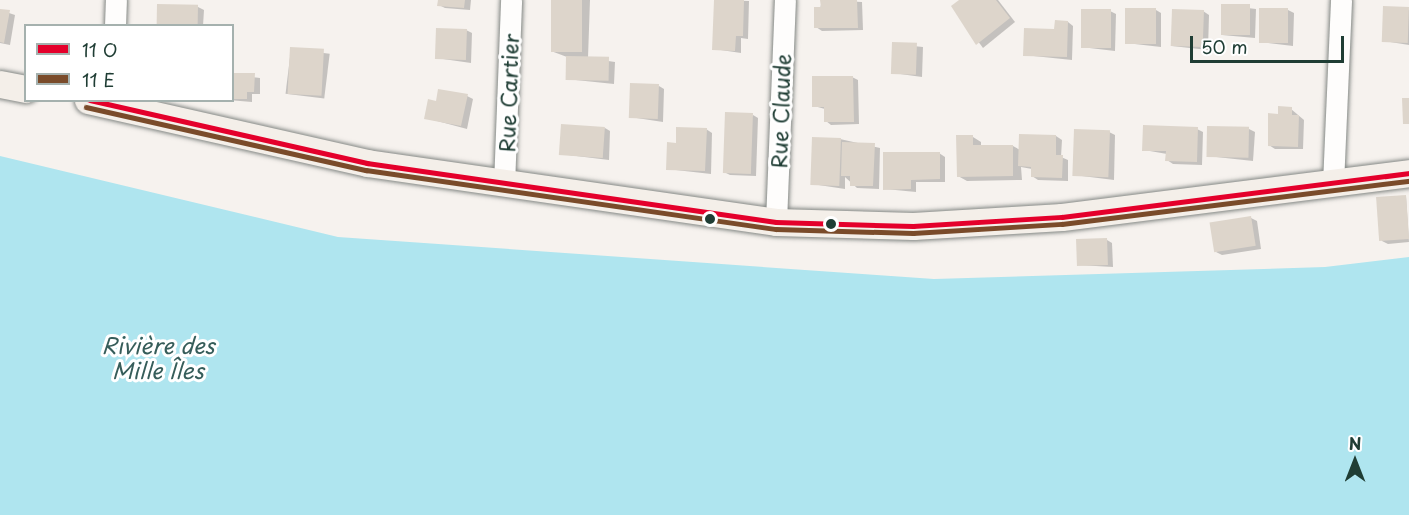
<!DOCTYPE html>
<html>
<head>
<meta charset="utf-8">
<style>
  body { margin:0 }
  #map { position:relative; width:1409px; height:515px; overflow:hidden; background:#f6f2ee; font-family:"Playpen Sans",sans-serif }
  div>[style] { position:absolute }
  .water>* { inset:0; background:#afe5ef }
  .shadow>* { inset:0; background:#0003; transform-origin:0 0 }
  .building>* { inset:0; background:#ddd5cb; transform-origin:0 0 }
  .roads { filter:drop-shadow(0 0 2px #858986) drop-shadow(0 0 2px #858986) }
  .minor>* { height:21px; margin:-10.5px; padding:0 10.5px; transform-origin:10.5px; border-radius:10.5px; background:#fefdfc }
  .major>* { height:27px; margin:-13.5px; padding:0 13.5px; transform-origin:13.5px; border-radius:13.5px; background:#f4efe9 }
  .bus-1>* { height:4.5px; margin:-2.25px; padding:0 2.25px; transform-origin:2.25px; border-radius:2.25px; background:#e4002b }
  .bus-2>* { height:4.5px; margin:-2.25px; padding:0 2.25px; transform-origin:2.25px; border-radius:2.25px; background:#7a4b2a }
  .dots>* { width:16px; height:16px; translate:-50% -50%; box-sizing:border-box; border:3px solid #fff; border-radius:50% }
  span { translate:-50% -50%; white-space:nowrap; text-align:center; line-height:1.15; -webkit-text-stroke:6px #fff; paint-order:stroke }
  .street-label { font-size:21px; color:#1f3d34 }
  .water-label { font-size:22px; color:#365d5a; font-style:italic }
  .legend { position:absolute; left:24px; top:24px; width:210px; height:78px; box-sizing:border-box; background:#fff; border:2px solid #a5b1ae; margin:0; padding:8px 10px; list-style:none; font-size:18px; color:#1f3d34 }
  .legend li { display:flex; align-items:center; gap:12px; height:30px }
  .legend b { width:30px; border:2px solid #a5b1ae }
  .north { position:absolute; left:1325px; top:431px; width:60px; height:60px; -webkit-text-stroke:4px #fff; paint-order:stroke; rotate:0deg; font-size:16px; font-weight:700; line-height:24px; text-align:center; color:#1f3d34 }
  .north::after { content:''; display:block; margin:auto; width:21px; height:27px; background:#1f3d34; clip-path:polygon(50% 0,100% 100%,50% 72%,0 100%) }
  .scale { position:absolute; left:1190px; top:36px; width:154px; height:27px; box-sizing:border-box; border:3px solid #1f3d34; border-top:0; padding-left:8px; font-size:18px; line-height:21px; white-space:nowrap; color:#1f3d34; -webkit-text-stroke:4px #fff; paint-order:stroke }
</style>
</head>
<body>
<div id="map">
  <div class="water">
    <div style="clip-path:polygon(0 156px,338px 237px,934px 279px,1325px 267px,1409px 257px,1409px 515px,0 515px)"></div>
  </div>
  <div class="shadow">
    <div style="clip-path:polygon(439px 0,471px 0,470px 10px,445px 8px,439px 5px)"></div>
    <div style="clip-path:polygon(552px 0,590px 0,588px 58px,615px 62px,614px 84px,566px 79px,567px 57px,551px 51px)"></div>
    <div style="clip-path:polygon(715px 0,749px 1px,748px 39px,741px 38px,741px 53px,714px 49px)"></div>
    <div style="clip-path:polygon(822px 0,862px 2px,863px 30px,822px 31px,816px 27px)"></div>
    <div style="clip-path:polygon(962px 0,998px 0,1015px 22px,983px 48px,953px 7px)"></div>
    <div style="clip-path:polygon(1222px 5px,1256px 9px,1255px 38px,1222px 35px)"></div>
    <div style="clip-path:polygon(159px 6px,198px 7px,204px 10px,203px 26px,158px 26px)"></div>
    <div style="clip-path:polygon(1409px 9px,1409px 45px,1384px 41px)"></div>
    <div style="clip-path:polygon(0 10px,15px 15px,10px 45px,0 43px)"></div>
    <div style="clip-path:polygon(1156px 10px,1161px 13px,1161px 47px,1126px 43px)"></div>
    <div style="clip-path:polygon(1288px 10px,1294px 13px,1293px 46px,1260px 42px)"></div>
    <div style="clip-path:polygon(1110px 11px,1116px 14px,1115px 51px,1081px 47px)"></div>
    <div style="clip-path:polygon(1203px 11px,1209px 15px,1208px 50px,1172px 46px)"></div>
    <div style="clip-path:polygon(1068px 22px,1073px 26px,1072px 60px,1024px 55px)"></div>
    <div style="clip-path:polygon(466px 30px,472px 33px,471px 63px,436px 58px)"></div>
    <div style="clip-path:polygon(894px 44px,923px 47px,922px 77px,893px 73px)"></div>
    <div style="left:291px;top:49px;width:39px;height:45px;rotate:7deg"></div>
    <div style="clip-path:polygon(232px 74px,260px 78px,260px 94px,252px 94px,252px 102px,228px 100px,232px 100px)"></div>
    <div style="clip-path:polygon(852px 77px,858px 80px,859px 124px,831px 125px,826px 121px,825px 109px,814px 106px)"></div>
    <div style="clip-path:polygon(659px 86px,664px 89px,663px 122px,630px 117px)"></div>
    <div style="clip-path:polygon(467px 96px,473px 99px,467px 129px,426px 118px,437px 102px)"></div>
    <div style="clip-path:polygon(1291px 109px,1304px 120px,1303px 149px,1275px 149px,1269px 145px,1280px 115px)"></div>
    <div style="clip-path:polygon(753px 115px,758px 118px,756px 176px,730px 175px,724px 172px)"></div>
    <div style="clip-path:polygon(605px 128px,610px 131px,609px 160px,560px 154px)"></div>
    <div style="clip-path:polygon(706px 129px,712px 133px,711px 174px,667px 169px,677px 144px)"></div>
    <div style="clip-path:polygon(1197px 129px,1203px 132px,1202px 165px,1173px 164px,1167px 160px,1167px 154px,1144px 150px)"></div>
    <div style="clip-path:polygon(1249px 129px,1255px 132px,1253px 161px,1207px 156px)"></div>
    <div style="clip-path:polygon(1109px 132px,1115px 135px,1114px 180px,1074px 175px)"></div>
    <div style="clip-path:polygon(1056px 136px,1062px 140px,1061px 157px,1068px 160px,1068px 181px,1038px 180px,1032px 176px,1032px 169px,1021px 167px,1022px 180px,967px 181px,958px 176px,973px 137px,981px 142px,981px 146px,1013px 146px,1020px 150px)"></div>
    <div style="clip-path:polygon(840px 139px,880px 148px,879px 189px,857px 188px,845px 177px,845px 189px,812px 184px)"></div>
    <div style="clip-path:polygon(939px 153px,945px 157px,945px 182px,916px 182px,916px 192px,885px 189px)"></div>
    <div style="clip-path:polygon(1406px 196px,1409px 242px,1388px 244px,1382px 241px,1378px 199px)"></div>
    <div style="clip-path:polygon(1251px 218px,1257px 221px,1261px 249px,1222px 255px,1216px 252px)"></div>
    <div style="clip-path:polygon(1107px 240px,1112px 243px,1113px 267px,1078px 265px)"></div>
  </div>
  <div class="building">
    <div style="clip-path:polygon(438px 0,465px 0,464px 8px,437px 6px)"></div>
    <div style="left:551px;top:0;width:31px;height:52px"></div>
    <div style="clip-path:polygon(714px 0,744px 0,743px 36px,736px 36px,735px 51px,712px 50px)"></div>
    <div style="clip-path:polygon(820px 0,857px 0,858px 28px,814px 28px,814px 7px,821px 7px)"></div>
    <div style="clip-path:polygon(959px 0,996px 0,1010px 18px,976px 45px,951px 6px)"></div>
    <div style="left:157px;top:4px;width:41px;height:22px;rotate:1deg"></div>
    <div style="left:1221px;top:4px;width:29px;height:31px"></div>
    <div style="left:1383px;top:6px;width:26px;height:36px;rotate:2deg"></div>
    <div style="left:1125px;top:8px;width:31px;height:36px"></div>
    <div style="left:1259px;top:8px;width:29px;height:35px"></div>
    <div style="clip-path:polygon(0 9px,10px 10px,4px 43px,0 42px)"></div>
    <div style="left:1081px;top:9px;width:30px;height:39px"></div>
    <div style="left:1172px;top:9px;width:32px;height:37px;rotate:2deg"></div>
    <div style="clip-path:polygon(1055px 20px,1068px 21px,1067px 57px,1023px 56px,1024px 28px,1054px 29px)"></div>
    <div style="left:436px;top:28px;width:31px;height:31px;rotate:2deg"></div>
    <div style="left:892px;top:42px;width:25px;height:32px;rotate:2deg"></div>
    <div style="left:290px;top:47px;width:34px;height:47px;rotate:3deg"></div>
    <div style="left:566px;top:56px;width:43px;height:24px;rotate:1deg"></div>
    <div style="clip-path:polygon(232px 73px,255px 73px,254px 92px,247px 92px,247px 99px,232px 99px)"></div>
    <div style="clip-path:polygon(812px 76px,853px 76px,854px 122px,824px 122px,824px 107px,812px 107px)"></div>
    <div style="left:630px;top:83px;width:29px;height:35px;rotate:2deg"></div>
    <div style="clip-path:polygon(438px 89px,468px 94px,461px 126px,424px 119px,428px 99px,436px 101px)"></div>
    <div style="clip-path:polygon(1402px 98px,1409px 98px,1409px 124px,1403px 124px)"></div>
    <div style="clip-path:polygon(1278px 106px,1292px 107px,1292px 115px,1299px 115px,1298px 147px,1268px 146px,1268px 113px,1278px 114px)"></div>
    <div style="left:725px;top:112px;width:28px;height:61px;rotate:2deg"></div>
    <div style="left:561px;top:124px;width:44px;height:31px;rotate:4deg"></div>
    <div style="clip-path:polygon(1143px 125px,1198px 127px,1197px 162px,1165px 161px,1166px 151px,1142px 151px)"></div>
    <div style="left:1207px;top:126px;width:42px;height:31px;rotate:1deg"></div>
    <div style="clip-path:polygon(676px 127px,707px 128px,705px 171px,666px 170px,667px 142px,676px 143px)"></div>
    <div style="left:1074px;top:129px;width:36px;height:47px;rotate:2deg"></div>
    <div style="clip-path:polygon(1019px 134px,1056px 135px,1056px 155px,1063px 155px,1062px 178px,1031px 177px,1031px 167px,1018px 166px)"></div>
    <div style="clip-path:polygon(956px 135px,973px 135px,973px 145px,1013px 145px,1013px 176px,957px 177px)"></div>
    <div style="left:812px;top:137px;width:29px;height:48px;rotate:2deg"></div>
    <div style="clip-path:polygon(842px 142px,875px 143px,873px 186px,850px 186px,850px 176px,841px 176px)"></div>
    <div style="clip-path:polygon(883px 152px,940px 152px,940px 179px,911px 180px,911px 189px,883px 190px)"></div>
    <div style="left:1406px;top:195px;width:44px;height:30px;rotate:86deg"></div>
    <div style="left:1251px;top:216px;width:30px;height:42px;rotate:81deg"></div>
    <div style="left:1107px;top:238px;width:27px;height:31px;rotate:88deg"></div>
  </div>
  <div class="roads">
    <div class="minor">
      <div style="left:115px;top:26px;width:26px;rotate:-88deg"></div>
      <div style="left:1333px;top:184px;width:184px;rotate:-87.5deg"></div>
      <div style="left:504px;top:185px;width:185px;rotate:-87.8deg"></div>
      <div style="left:776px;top:222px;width:222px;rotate:-87.7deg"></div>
    </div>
    <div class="major">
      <div style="left:0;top:84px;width:26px;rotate:11deg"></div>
      <div style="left:88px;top:100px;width:286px;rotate:12.7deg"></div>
      <div style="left:367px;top:163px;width:413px;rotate:8.2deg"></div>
      <div style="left:776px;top:222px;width:137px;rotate:1.7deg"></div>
      <div style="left:913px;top:226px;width:149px;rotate:-3.5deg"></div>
      <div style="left:1062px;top:217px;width:350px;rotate:-7.2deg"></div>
    </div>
  </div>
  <div class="bus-1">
    <div style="left:90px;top:100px;width:284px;rotate:12.8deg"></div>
    <div style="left:367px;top:163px;width:413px;rotate:8.2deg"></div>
    <div style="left:776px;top:222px;width:137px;rotate:1.7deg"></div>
    <div style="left:913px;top:226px;width:149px;rotate:-3.5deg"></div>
    <div style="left:1062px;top:217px;width:350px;rotate:-7.2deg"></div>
  </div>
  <div class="bus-2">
    <div style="left:86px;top:107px;width:287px;rotate:12.7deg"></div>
    <div style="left:366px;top:170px;width:414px;rotate:8.2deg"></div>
    <div style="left:776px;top:229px;width:137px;rotate:1.7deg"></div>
    <div style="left:913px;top:233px;width:149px;rotate:-3.5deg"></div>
    <div style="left:1062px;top:224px;width:350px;rotate:-7.1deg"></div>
  </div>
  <div class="dots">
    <div style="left:710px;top:219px;background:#1f3d34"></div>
    <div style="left:831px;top:224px;background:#1f3d34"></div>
  </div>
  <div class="street-label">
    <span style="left:508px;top:93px;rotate:-88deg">Rue Cartier</span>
    <span style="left:780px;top:111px;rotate:-88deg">Rue Claude</span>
  </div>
  <div class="water-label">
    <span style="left:158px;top:357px">Rivière des<br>Mille Îles</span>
  </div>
  <ul class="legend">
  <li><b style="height:8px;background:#e4002b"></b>11 O</li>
  <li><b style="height:8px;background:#7a4b2a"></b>11 E</li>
  </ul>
  <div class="north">N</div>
  <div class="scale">50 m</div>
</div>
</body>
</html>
